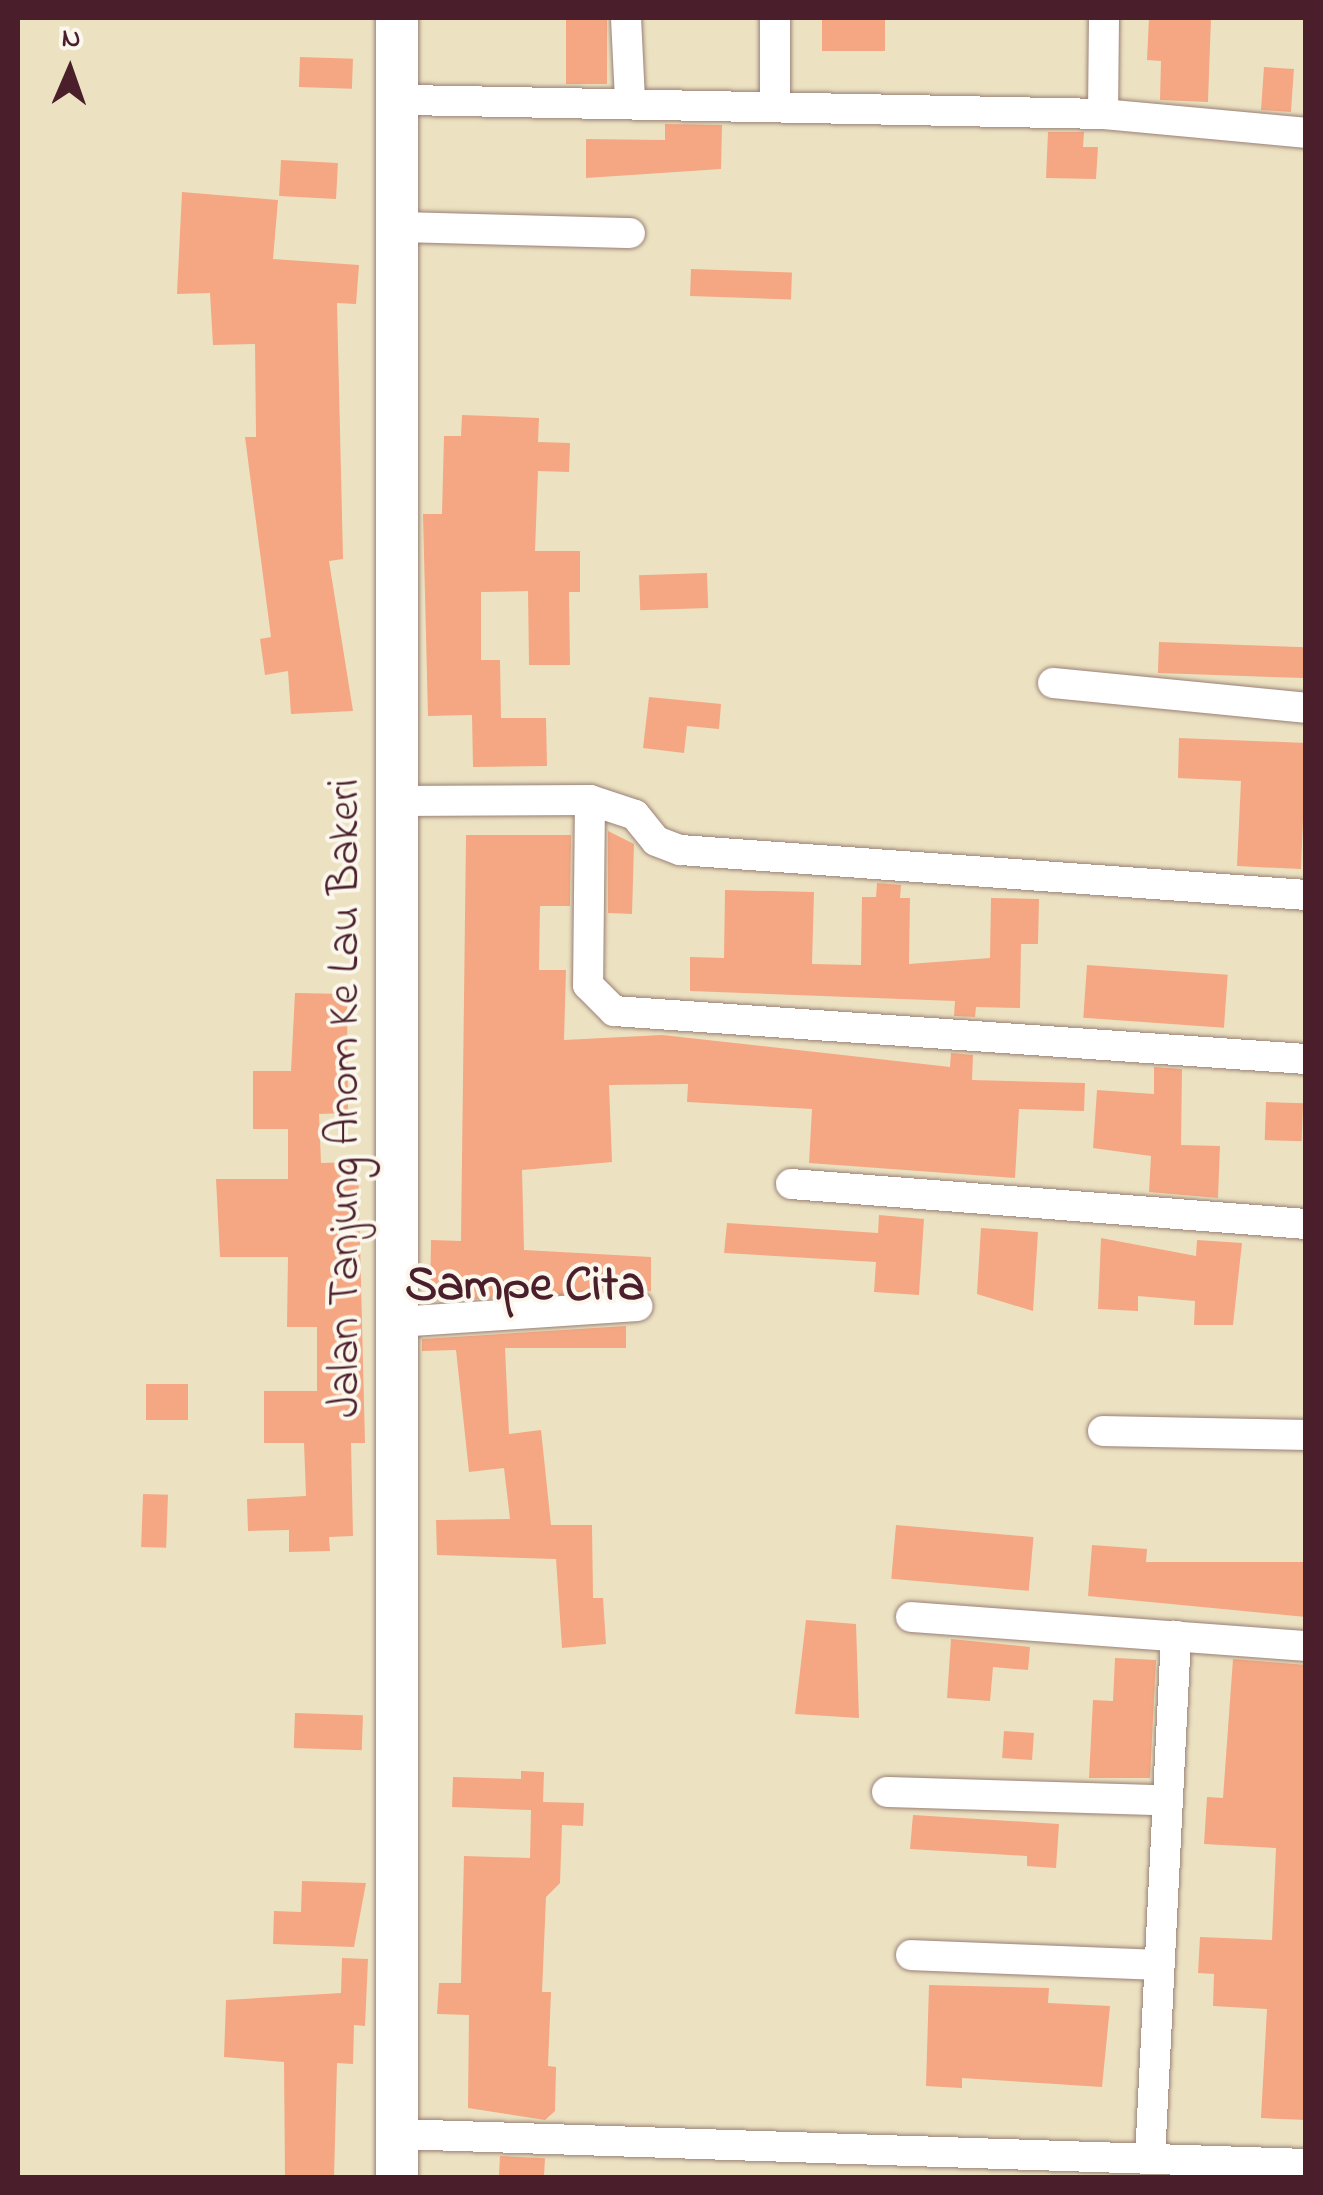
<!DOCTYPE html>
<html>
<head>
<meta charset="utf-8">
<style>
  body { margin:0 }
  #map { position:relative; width:1323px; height:2195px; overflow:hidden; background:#ece2c2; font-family:"Indie Flower",sans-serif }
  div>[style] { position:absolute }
  .building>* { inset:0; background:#f4a782; transform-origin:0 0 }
  .roads { filter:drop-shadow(0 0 2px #9b8076) drop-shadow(0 0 2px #9b8076) }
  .minor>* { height:30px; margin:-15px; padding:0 15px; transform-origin:15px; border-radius:15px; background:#fff }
  .secondary>* { height:42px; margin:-21px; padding:0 21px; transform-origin:21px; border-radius:21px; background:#fff }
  span { translate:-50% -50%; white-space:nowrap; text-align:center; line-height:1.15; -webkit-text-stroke:8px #fbf7ec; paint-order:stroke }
  .street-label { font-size:45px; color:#4a1f2b }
  .quarter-label { font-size:50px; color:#4a1f2b; font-weight:700 }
  .frame { position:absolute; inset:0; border:20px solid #4a1f2b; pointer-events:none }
  .north { position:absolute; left:20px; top:20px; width:100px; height:100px; -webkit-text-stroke:8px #fbf7ec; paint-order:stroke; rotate:2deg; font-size:28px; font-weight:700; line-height:40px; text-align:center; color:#4a1f2b }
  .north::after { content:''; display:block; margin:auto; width:35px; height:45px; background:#4a1f2b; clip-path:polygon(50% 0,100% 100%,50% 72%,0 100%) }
</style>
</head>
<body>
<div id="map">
  <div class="building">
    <div style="left:566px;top:18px;width:41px;height:66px"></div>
    <div style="left:822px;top:18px;width:63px;height:33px"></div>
    <div style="clip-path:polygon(1149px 18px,1211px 18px,1208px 102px,1160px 100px,1161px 61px,1147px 60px)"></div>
    <div style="left:300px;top:57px;width:53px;height:30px;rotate:2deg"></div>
    <div style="left:1264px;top:67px;width:30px;height:43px;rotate:4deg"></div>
    <div style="clip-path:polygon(665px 124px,722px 125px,721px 169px,586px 178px,586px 139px,665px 140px)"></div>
    <div style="clip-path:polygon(1048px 132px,1084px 132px,1083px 147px,1098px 147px,1096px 179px,1046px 178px)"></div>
    <div style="left:281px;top:160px;width:57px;height:36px;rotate:3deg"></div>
    <div style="clip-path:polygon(182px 192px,278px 200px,273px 259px,359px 265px,356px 304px,337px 303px,343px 559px,329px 561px,353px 711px,291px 714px,288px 671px,265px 675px,260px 639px,271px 637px,245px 437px,256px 437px,255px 344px,213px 345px,210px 293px,177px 294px)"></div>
    <div style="left:691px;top:269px;width:101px;height:27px;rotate:2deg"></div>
    <div style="clip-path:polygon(462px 415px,539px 418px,538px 442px,570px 443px,569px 472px,538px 471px,535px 551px,580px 551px,580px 592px,569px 592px,570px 665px,529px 665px,528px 591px,481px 592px,481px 660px,500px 660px,501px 718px,546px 718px,547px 766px,473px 767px,472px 715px,428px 716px,423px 514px,442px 514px,444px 436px,461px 436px)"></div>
    <div style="left:707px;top:573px;width:35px;height:68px;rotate:88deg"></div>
    <div style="left:1159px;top:642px;width:147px;height:31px;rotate:2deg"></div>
    <div style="clip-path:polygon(649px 697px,721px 704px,719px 729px,687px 726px,684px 753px,643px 748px)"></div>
    <div style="clip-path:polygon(1179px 738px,1306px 743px,1301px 869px,1237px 866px,1241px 781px,1178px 778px)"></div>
    <div style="clip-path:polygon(608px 831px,634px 844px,632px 914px,608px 913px)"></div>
    <div style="clip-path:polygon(466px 835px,571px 835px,570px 906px,540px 906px,539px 970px,566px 970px,564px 1040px,662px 1035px,950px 1067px,951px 1053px,973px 1055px,972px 1080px,1085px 1083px,1084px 1111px,1019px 1109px,1015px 1178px,809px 1163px,812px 1109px,687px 1102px,688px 1084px,609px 1085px,612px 1162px,522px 1170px,524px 1250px,651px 1257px,651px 1291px,430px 1301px,431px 1240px,461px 1241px)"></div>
    <div style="clip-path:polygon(877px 883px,901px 885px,900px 898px,910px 898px,909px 964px,990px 958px,991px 898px,1039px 899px,1038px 944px,1021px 944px,1020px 1008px,976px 1007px,975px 1017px,954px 1016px,955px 1001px,690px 991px,690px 957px,724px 958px,725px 890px,814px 892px,812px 964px,861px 965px,862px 897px,876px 897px)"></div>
    <div style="left:1087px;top:965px;width:141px;height:53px;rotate:4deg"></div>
    <div style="clip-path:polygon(295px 993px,347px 994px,348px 1113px,319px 1114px,321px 1163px,358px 1162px,365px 1443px,351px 1443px,353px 1536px,329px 1537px,330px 1551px,289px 1552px,289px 1530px,248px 1531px,247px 1499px,306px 1496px,304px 1443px,264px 1443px,264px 1391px,317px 1391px,317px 1327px,287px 1327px,288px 1257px,220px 1257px,216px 1179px,288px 1179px,288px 1129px,253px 1129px,253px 1071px,291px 1071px)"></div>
    <div style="clip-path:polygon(1154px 1067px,1182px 1069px,1181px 1145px,1220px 1146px,1218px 1198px,1149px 1192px,1151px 1156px,1093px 1148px,1097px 1090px,1154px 1094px)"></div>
    <div style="left:1266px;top:1102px;width:37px;height:38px;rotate:2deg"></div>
    <div style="clip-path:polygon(879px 1215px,924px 1219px,919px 1295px,874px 1292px,876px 1262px,724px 1253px,727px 1223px,878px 1233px)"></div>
    <div style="clip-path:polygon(981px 1228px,1038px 1232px,1033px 1311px,977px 1294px)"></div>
    <div style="clip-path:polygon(1101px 1238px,1196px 1256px,1197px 1240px,1242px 1243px,1233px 1325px,1194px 1325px,1195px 1301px,1138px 1296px,1138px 1311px,1098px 1309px)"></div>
    <div style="clip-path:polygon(626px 1326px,626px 1348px,505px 1348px,509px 1434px,541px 1430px,551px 1525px,592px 1525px,593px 1598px,603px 1598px,606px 1644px,562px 1648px,556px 1559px,437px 1555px,436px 1520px,510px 1519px,504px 1468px,469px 1472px,456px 1350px,422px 1351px,422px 1339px)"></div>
    <div style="left:146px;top:1384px;width:42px;height:36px"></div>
    <div style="left:143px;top:1494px;width:25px;height:53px;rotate:2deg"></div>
    <div style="left:896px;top:1525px;width:138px;height:54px;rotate:5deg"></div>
    <div style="clip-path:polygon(1092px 1545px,1147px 1549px,1146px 1562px,1306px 1562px,1306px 1617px,1088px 1596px)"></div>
    <div style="clip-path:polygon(806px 1620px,856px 1624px,859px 1718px,795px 1714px)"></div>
    <div style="clip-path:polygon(951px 1639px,1030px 1647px,1028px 1670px,993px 1667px,990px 1701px,947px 1698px)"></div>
    <div style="clip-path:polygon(1115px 1658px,1156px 1660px,1150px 1778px,1089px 1778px,1093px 1700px,1113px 1701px)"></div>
    <div style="clip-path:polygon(1233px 1659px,1306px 1665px,1306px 2120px,1261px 2118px,1267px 2009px,1213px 2006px,1214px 1974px,1198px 1973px,1200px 1937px,1272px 1940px,1276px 1848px,1204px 1844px,1207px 1797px,1223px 1798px)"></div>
    <div style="left:295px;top:1713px;width:68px;height:35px;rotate:2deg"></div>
    <div style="left:1004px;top:1731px;width:30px;height:27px;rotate:4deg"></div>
    <div style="clip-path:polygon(521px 1771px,544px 1772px,543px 1802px,584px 1803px,583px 1826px,562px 1825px,560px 1883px,546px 1897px,542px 1992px,551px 1992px,548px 2066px,556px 2067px,555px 2111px,545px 2120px,468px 2108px,469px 2015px,437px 2014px,439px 1983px,461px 1983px,464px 1856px,530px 1858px,531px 1810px,452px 1807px,453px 1777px,521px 1779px)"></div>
    <div style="clip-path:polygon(913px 1815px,1059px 1824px,1056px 1868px,1027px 1866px,1027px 1856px,910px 1849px)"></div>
    <div style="clip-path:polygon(302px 1881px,366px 1883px,354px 1947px,273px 1944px,274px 1911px,301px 1912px)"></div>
    <div style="clip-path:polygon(342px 1958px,368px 1959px,365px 2026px,354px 2025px,353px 2064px,337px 2063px,334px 2178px,285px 2178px,284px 2062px,224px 2057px,226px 2000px,341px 1993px)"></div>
    <div style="clip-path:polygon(929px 1985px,1049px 1988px,1048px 2003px,1110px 2006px,1102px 2087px,962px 2078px,962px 2088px,926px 2086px)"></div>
    <div style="left:500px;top:2156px;width:45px;height:19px;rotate:3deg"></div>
  </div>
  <div class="roads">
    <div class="minor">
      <div style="left:626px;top:18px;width:83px;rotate:87.2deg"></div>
      <div style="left:1104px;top:18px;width:96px;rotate:90.6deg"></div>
      <div style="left:1103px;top:114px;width:204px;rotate:5.3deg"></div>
      <div style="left:775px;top:105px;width:87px;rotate:-90deg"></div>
      <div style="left:397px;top:122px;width:24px;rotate:-66deg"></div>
      <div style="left:407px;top:100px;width:696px;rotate:1.15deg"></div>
      <div style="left:397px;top:227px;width:233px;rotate:1.5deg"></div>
      <div style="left:1053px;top:683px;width:254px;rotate:5.6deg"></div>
      <div style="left:590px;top:800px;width:185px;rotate:90.6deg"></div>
      <div style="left:588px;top:985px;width:37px;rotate:45deg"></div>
      <div style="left:614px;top:1011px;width:694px;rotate:3.97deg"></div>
      <div style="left:397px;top:801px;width:193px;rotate:-0.3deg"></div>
      <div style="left:590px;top:800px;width:47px;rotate:18.4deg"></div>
      <div style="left:635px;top:815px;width:33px;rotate:51deg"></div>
      <div style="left:656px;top:841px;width:26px;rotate:21deg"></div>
      <div style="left:680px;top:850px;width:628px;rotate:4.11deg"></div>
      <div style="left:791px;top:1184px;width:517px;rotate:4.44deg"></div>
      <div style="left:397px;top:1322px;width:241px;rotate:-3.8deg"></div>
      <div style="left:1103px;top:1431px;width:203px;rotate:1.1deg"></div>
      <div style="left:911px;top:1617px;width:396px;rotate:4.2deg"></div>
      <div style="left:887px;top:1792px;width:276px;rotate:1.7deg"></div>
      <div style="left:911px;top:1955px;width:247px;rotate:2.3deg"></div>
      <div style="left:397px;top:2134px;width:909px;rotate:1.89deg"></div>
      <div style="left:1150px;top:2159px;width:524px;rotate:-87.15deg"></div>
    </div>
    <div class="secondary">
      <div style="left:397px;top:18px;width:2160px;rotate:90deg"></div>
    </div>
  </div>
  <div class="street-label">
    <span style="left:347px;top:1098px;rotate:-90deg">Jalan Tanjung Anom Ke Lau Bakeri</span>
  </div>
  <div class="quarter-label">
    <span style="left:525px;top:1287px">Sampe Cita</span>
  </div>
  <div class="frame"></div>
  <div class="north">N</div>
</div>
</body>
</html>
